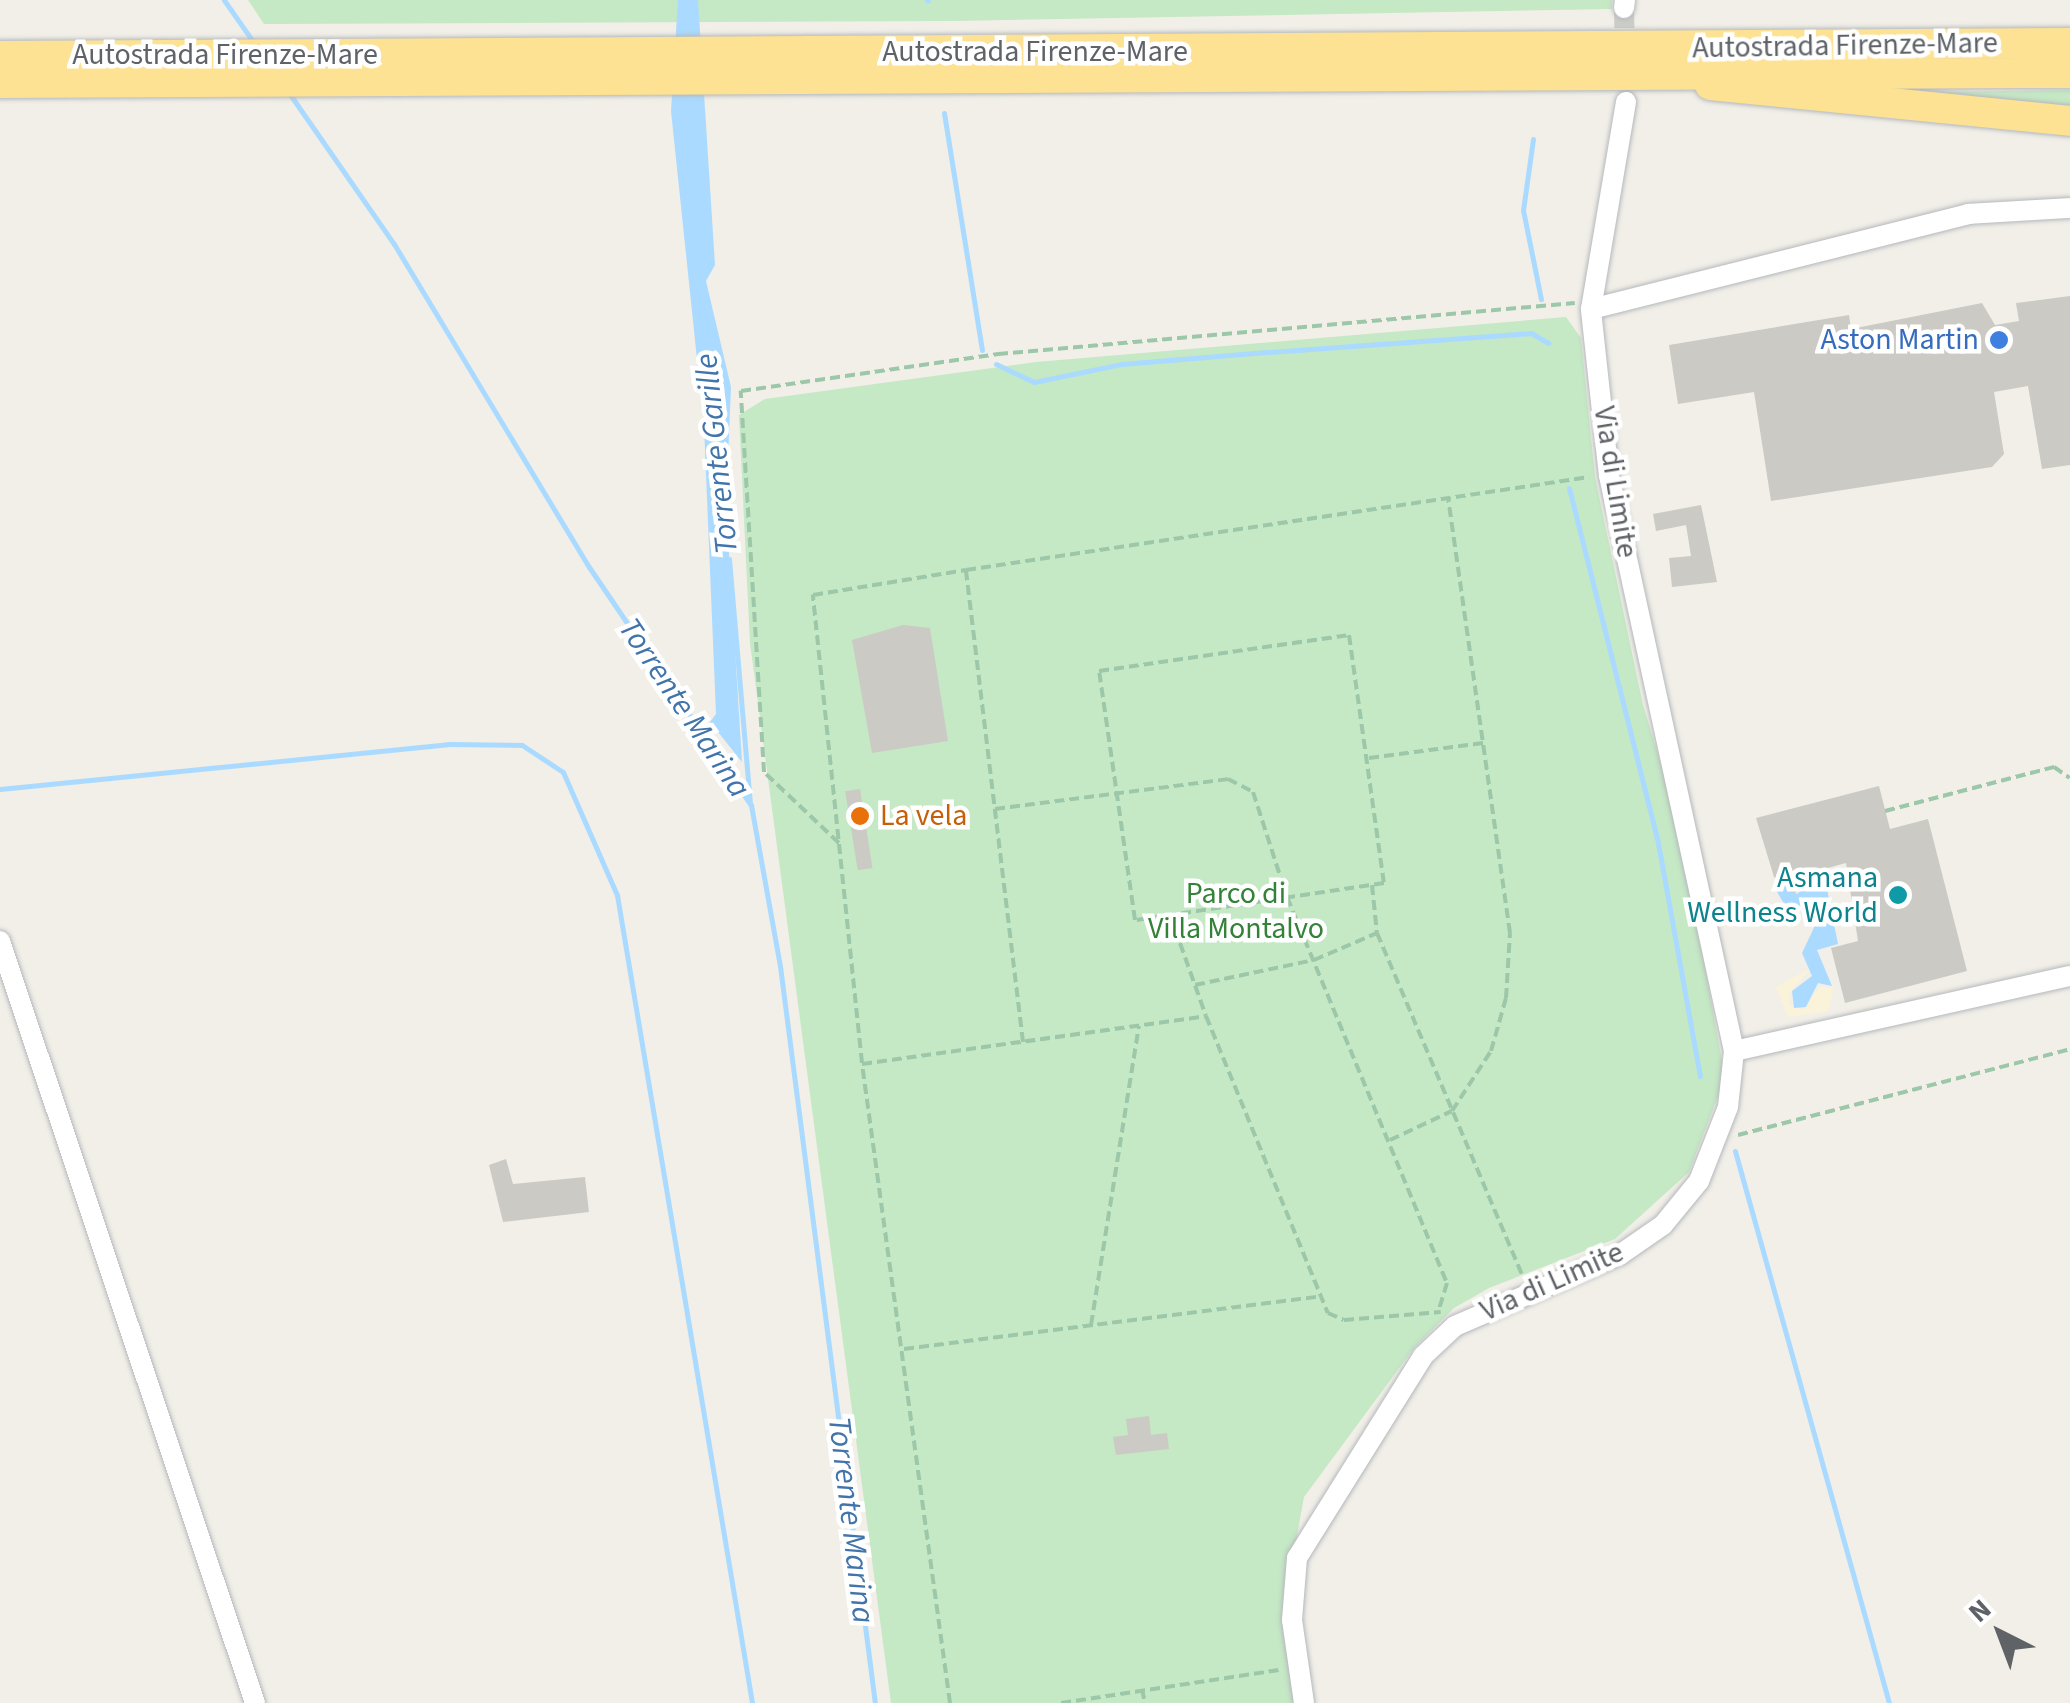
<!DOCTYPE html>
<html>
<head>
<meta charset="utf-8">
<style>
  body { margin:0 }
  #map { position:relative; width:2070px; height:1703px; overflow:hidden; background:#f1efe8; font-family:"Source Sans 3",sans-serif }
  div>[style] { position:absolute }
  .green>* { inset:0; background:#c5e8c5 }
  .sand>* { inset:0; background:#fbf3d9 }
  .water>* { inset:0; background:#aadaff }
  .stream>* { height:5px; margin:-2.5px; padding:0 2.5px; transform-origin:2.5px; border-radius:2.5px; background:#aadaff }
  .building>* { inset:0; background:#cccac5; transform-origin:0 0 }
  .minor-tunnel>* { height:20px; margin-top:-10px; transform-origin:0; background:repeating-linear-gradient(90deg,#ccccc8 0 20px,transparent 0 30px) }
  .path>* { height:4px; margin-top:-2px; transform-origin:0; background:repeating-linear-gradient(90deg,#9cc7a9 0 10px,transparent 0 15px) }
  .roads { filter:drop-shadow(0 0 2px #b5b8bc) drop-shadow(0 0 2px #b5b8bc) }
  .minor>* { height:20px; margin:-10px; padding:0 10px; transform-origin:10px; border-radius:10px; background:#fff }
  .highway>* { height:30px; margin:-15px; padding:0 15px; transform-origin:15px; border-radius:15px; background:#fde293 }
  .dots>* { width:28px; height:28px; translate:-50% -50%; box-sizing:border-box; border:5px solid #fff; border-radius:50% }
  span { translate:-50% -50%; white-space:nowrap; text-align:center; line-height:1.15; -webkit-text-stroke:9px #fff; paint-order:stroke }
  .street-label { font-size:30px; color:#5f6368 }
  .shop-label { font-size:30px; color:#366cbe }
  .right { translate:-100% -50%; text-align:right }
  .food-label { font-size:30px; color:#c56008 }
  .left { translate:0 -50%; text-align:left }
  .culture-label { font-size:30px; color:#0d838f }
  .park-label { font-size:30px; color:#348238 }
  .water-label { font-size:32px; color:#4174aa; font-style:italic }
  .north { position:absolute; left:1950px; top:1583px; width:100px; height:100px; -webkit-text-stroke:8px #fff; paint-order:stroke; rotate:318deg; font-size:28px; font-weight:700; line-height:40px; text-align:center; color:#5f6368 }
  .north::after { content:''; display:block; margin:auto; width:35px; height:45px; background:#5f6368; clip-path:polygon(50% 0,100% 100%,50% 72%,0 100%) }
</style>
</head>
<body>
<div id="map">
  <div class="green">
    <div style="clip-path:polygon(248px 0,1612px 0,1612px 9px,954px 21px,264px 24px)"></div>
    <div style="clip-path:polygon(2070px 90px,2070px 109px,1935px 92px)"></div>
    <div style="clip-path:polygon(1566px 317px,1581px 338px,1595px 477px,1643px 705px,1679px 823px,1725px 1078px,1689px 1172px,1615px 1239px,1489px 1288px,1454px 1308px,1414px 1348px,1304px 1497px,1282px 1619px,1294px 1703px,891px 1703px,750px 643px,739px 415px,765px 399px,1036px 362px)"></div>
  </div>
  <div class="sand">
    <div style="clip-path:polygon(1811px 968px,1789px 993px,1789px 1005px,1803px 1010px,1819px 987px,1834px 987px,1828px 1011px,1788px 1017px,1776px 987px)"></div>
  </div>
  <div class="water">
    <div style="clip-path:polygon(678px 0,698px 0,715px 265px,706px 281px,731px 387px,726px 505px,742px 762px,710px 722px,716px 714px,704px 426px,671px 111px)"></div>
    <div style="clip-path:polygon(1823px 869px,1838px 944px,1817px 950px,1832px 986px,1818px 983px,1806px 1007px,1794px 1008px,1792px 991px,1812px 976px,1802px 953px,1819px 917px,1783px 902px,1773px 885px,1777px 877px,1797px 894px)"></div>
  </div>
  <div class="stream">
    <div style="left:224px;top:0;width:52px;rotate:55.1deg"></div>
    <div style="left:927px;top:0;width:1px;rotate:45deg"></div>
    <div style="left:289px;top:93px;width:184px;rotate:55.2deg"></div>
    <div style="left:394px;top:244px;width:377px;rotate:58.9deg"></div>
    <div style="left:589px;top:567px;width:288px;rotate:55.8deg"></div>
    <div style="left:751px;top:805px;width:164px;rotate:79.8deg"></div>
    <div style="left:780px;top:966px;width:743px;rotate:82.66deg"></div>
    <div style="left:944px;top:113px;width:240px;rotate:80.9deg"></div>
    <div style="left:1533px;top:139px;width:72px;rotate:98deg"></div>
    <div style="left:1523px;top:210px;width:91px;rotate:78.6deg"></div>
    <div style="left:996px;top:364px;width:42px;rotate:25.3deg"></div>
    <div style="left:1034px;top:382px;width:90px;rotate:-11.6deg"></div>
    <div style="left:1122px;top:364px;width:132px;rotate:-4.8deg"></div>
    <div style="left:1254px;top:353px;width:278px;rotate:-4.1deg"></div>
    <div style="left:1531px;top:333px;width:20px;rotate:30deg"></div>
    <div style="left:1569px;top:488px;width:366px;rotate:75.9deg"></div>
    <div style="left:1658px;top:843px;width:237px;rotate:79.8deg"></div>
    <div style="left:729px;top:559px;width:244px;rotate:85.1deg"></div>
    <div style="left:0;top:789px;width:450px;rotate:-5.7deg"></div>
    <div style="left:448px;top:744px;width:74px;rotate:0.8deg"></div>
    <div style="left:522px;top:745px;width:49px;rotate:33.4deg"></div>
    <div style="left:563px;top:772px;width:134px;rotate:66.3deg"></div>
    <div style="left:617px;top:895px;width:819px;rotate:80.51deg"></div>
    <div style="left:1735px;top:1151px;width:573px;rotate:74.41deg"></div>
  </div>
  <div class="building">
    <div style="clip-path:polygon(2070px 296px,2070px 465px,2042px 469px,2028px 386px,1994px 392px,2004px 454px,1992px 467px,1771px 501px,1754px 392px,1678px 404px,1669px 345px,1849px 315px,1851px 329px,1982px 303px,1995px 325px,2019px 321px,2016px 303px)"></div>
    <div style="clip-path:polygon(1701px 505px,1717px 582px,1672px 587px,1669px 558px,1691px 556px,1686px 525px,1656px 531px,1653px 514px)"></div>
    <div style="clip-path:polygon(903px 625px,930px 628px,948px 741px,872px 753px,852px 640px)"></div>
    <div style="clip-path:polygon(1879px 786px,1890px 829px,1928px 819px,1967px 971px,1845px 1003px,1831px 948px,1858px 941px,1846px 863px,1813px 872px,1802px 891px,1792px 893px,1774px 877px,1756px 818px)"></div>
    <div style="left:860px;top:789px;width:80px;height:15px;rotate:81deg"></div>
    <div style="clip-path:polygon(506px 1159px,513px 1184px,585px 1177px,589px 1212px,503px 1222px,489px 1165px)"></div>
    <div style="clip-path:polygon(1149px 1416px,1151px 1435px,1167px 1433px,1169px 1449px,1116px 1455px,1113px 1437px,1128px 1435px,1126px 1419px)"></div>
  </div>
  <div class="minor-tunnel">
    <div style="left:1624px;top:8px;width:94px;rotate:88.8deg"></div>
  </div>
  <div class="path">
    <div style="left:1349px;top:635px;width:250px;rotate:82deg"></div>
    <div style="left:1384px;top:883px;width:252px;rotate:171.5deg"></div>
    <div style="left:1135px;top:920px;width:252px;rotate:-98.2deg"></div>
    <div style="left:1099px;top:671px;width:253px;rotate:-8.2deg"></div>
    <div style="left:1369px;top:758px;width:115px;rotate:-7.5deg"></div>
    <div style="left:995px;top:809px;width:235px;rotate:-7.3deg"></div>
    <div style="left:1228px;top:779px;width:28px;rotate:27deg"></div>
    <div style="left:1253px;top:792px;width:110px;rotate:72.1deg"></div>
    <div style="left:1287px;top:897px;width:418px;rotate:67.5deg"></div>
    <div style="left:1447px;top:1283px;width:28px;rotate:107deg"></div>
    <div style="left:1885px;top:811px;width:175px;rotate:-14.6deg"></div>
    <div style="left:2054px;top:767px;width:19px;rotate:35deg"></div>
    <div style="left:839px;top:843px;width:103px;rotate:-136.6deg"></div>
    <div style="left:764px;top:772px;width:382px;rotate:-93.5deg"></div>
    <div style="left:741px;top:391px;width:260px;rotate:-8.2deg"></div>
    <div style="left:998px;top:354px;width:579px;rotate:-5.05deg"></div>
    <div style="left:1372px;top:885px;width:48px;rotate:84.1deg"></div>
    <div style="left:1377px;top:933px;width:371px;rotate:67deg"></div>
    <div style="left:1170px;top:915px;width:107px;rotate:70.4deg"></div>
    <div style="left:1195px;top:985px;width:122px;rotate:-11.9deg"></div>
    <div style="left:1314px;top:960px;width:69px;rotate:-23.2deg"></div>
    <div style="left:1023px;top:1042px;width:475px;rotate:-96.9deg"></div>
    <div style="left:966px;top:570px;width:630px;rotate:-8.49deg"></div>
    <div style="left:862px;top:1063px;width:471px;rotate:-96deg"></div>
    <div style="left:813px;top:595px;width:155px;rotate:-9.3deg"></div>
    <div style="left:1738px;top:1135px;width:343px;rotate:-14.5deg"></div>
    <div style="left:1390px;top:1140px;width:68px;rotate:-25.1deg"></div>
    <div style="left:1452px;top:1111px;width:72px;rotate:-57deg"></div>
    <div style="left:1491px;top:1051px;width:55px;rotate:-74.2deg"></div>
    <div style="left:1506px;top:998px;width:65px;rotate:-86.5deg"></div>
    <div style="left:1510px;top:933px;width:439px;rotate:-98.1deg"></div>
    <div style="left:1091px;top:1325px;width:303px;rotate:-80.9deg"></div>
    <div style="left:904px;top:1349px;width:420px;rotate:-7.2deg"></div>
    <div style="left:1142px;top:1689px;width:14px;rotate:78deg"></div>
    <div style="left:950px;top:1703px;width:645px;rotate:-97.84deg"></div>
    <div style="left:862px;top:1064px;width:347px;rotate:-7.9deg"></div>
    <div style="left:1206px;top:1016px;width:321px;rotate:67.7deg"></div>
    <div style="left:1328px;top:1313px;width:17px;rotate:24deg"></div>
    <div style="left:1344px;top:1320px;width:97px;rotate:-4.7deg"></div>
    <div style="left:1061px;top:1703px;width:220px;rotate:-8.6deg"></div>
  </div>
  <div class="roads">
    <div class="minor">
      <div style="left:1624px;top:8px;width:8px;rotate:-83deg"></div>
      <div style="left:1591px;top:309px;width:389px;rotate:-14.1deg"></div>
      <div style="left:1968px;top:214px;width:102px;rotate:-3.4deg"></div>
      <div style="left:0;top:941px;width:804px;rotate:71.5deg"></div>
      <div style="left:1734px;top:1051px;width:344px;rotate:-12.6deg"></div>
      <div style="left:1304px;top:1703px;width:84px;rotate:-98.2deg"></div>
      <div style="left:1292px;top:1620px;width:62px;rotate:-85.4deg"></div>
      <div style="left:1297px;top:1558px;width:238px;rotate:-58deg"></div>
      <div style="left:1423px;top:1356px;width:44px;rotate:-43.2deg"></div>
      <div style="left:1455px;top:1326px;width:181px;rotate:-23.4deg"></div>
      <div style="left:1621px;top:1254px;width:51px;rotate:-34.6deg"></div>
      <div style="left:1663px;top:1225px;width:57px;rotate:-50.7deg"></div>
      <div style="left:1699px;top:1181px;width:79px;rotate:-68.6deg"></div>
      <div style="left:1728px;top:1107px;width:56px;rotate:-83.9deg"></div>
      <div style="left:1734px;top:1051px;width:588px;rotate:-102.26deg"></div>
      <div style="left:1609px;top:476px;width:168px;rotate:-96.2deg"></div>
      <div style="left:1591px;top:309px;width:210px;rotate:-80.4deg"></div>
    </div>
    <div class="highway">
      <div style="left:0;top:56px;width:2070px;rotate:-0.36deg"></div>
      <div style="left:0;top:83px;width:2070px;rotate:-0.28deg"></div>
      <div style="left:1710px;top:85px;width:362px;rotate:5.7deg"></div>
    </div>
  </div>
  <div class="dots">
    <div style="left:1999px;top:340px;background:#3f7fe0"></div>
    <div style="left:860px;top:816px;background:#e8710a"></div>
    <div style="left:1898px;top:895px;background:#0f9aa8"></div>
  </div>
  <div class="street-label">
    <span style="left:1845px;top:46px;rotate:-1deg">Autostrada Firenze-Mare</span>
    <span style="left:1035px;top:52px">Autostrada Firenze-Mare</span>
    <span style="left:225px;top:55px">Autostrada Firenze-Mare</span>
    <span style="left:1615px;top:482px;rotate:81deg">Via di Limite</span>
    <span style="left:1552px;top:1282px;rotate:-24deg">Via di Limite</span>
  </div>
  <div class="shop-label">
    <span class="right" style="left:1979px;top:340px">Aston Martin</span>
  </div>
  <div class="food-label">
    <span class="left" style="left:880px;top:816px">La vela</span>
  </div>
  <div class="culture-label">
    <span class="right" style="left:1878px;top:895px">Asmana<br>Wellness World</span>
  </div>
  <div class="park-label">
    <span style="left:1236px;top:911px">Parco di<br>Villa Montalvo</span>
  </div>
  <div class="water-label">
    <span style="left:717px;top:454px;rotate:-96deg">Torrente Garille</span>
    <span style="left:684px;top:708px;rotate:56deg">Torrente Marina</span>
    <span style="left:851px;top:1520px;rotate:83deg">Torrente Marina</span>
  </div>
  <div class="north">N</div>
</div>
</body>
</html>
